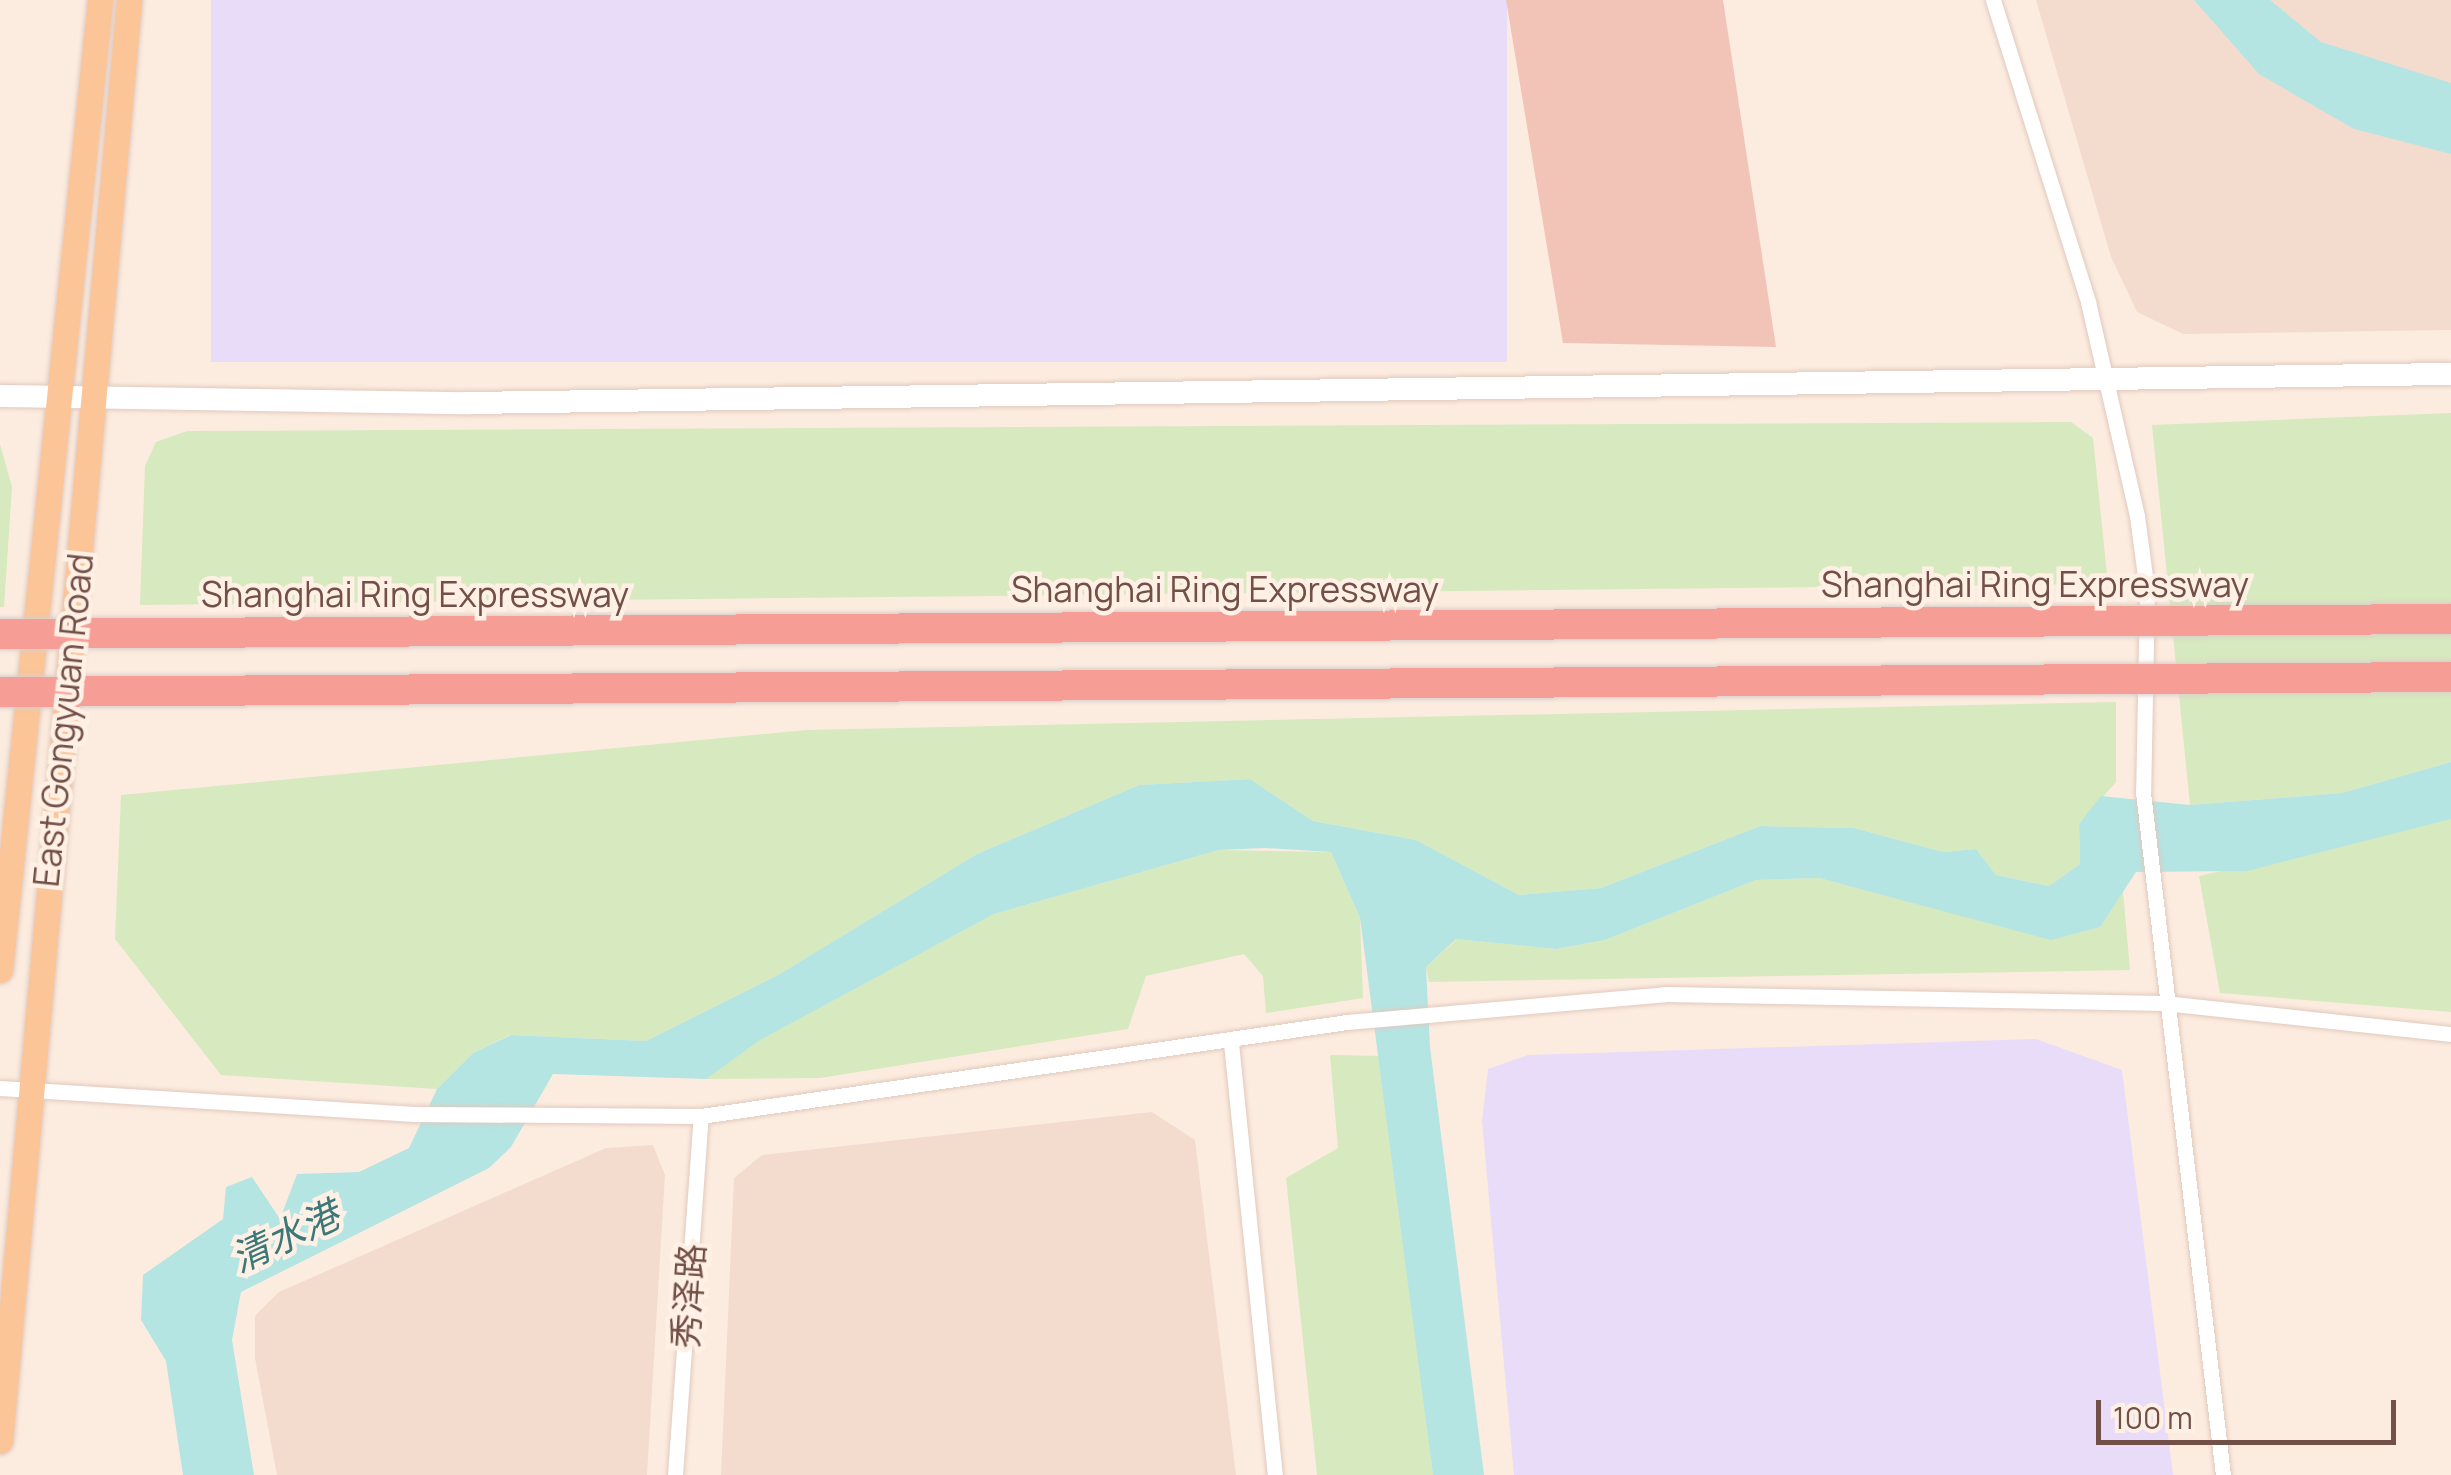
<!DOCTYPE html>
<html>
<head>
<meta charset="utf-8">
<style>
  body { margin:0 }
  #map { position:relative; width:2451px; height:1475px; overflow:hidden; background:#fcecdf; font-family:Manrope,"Noto Sans SC",sans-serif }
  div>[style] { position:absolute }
  .residential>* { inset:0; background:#f3dcce }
  .education>* { inset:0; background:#e9dcf8; transform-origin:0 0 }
  .green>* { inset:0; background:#d7e9be }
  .water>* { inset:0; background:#b4e5e3 }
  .building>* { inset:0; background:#f1c4b7 }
  .roads { filter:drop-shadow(0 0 2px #e1c9bf) drop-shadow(0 0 2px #e1c9bf) }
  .street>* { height:15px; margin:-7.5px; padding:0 7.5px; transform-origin:7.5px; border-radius:7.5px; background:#fff }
  .secondary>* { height:22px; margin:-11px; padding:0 11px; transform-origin:11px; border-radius:11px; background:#fff }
  .primary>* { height:25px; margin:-12.5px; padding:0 12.5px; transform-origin:12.5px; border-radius:12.5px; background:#fbc597 }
  .bridges { filter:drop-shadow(0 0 2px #d8cecb) drop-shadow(0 0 2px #d8cecb) }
  .highway-bridge>* { height:30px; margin:-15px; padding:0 15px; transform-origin:15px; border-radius:15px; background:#f69e96 }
  span { translate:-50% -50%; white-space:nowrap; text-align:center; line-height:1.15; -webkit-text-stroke:9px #fff0e5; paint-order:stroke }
  .street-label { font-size:35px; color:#724f47 }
  .water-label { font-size:38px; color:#3c7878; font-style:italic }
  .scale { position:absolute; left:2096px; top:1400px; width:300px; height:45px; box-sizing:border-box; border:5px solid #724f47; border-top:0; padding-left:12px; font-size:30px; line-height:35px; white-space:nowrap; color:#724f47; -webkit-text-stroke:8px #fff0e5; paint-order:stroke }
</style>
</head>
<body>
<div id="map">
  <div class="residential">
    <div style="clip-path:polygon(2036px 0,2451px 0,2451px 330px,2183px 334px,2137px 312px,2111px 257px)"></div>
    <div style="clip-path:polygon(1152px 1112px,1195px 1140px,1236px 1475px,721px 1475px,734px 1178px,762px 1155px)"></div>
    <div style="clip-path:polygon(653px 1145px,665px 1175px,647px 1475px,277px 1475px,255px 1358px,255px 1316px,279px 1292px,606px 1148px)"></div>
  </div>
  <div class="education">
    <div style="left:211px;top:0;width:1296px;height:362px"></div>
    <div style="clip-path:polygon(2036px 1039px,2122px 1070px,2173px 1475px,1514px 1475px,1482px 1121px,1488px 1069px,1528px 1055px)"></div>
  </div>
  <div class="green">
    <div style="clip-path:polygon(2451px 413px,2451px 762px,2342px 793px,2190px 805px,2152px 425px)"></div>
    <div style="clip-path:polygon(2071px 422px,2093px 438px,2108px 584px,140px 605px,145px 466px,156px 442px,187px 431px)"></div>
    <div style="clip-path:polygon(0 444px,12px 487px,4px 607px,0 607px)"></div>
    <div style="clip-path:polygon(2116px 702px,2116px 782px,2079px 824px,2080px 864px,2049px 886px,1996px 875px,1976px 849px,1943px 852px,1854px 828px,1760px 826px,1601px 888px,1519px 895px,1416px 840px,1313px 821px,1250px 779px,1139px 785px,977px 854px,778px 975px,646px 1041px,510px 1035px,473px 1053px,437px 1089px,221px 1075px,115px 939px,121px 795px,807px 730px)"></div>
    <div style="clip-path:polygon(2451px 819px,2451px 1012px,2220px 993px,2199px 876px)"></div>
    <div style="clip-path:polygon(1219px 850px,1331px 852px,1360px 918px,1363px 998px,1266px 1013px,1263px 976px,1244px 954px,1146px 976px,1128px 1029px,820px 1078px,706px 1079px,711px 1066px,994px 914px)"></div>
    <div style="clip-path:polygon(1819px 878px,2051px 939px,2100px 927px,2122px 880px,2130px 970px,1429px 982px,1426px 967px,1457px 939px,1556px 949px,1605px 940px,1756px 880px)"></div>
    <div style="clip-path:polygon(1330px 1055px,1382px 1056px,1433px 1475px,1317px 1475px,1286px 1178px,1338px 1148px)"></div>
  </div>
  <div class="water">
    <div style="clip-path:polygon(2194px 0,2270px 0,2321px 42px,2451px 83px,2451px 154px,2354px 129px,2259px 74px)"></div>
    <div style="clip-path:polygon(2451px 762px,2451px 819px,2247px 871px,2136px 872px,2100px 927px,2051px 940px,1819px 878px,1756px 880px,1605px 940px,1556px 949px,1456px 939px,1426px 967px,1430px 1047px,1484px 1475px,1433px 1475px,1360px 918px,1331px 852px,1265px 848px,1219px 850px,994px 914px,760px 1040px,706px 1079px,553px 1074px,511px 1147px,489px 1168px,241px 1292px,232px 1340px,254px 1475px,183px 1475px,166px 1361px,141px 1320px,143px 1275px,223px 1219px,226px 1187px,252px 1177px,280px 1219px,297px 1174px,359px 1172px,409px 1148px,437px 1089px,473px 1053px,511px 1035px,646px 1041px,778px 975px,977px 854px,1139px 785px,1250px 779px,1313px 821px,1416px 840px,1519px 895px,1601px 888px,1760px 826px,1854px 828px,1943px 852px,1976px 849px,1996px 875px,2049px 886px,2080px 864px,2079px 824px,2101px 796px,2190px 805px,2342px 793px)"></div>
  </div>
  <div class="building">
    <div style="clip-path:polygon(1506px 0,1723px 0,1776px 347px,1563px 343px)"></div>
  </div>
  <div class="roads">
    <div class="street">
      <div style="left:1993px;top:0;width:317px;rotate:72.5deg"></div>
      <div style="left:2088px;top:302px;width:220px;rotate:77.1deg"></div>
      <div style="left:2137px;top:516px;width:76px;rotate:82.4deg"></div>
      <div style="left:2147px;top:591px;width:201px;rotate:91.1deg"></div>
      <div style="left:2143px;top:792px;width:688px;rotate:83.32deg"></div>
      <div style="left:1231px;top:1043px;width:434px;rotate:84.2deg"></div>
      <div style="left:0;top:1088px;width:415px;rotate:3.6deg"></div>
      <div style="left:414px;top:1114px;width:287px;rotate:0.4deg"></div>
      <div style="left:701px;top:1116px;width:653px;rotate:-8.28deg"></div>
      <div style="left:1347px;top:1022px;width:319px;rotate:-5deg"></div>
      <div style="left:1665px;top:994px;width:500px;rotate:1.03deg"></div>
      <div style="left:2165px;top:1003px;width:288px;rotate:6.2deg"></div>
      <div style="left:675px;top:1475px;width:360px;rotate:-85.9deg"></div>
    </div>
    <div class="secondary">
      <div style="left:0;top:396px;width:468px;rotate:0.9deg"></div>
      <div style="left:468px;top:403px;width:1983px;rotate:-0.84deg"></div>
    </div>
    <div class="primary">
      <div style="left:0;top:970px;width:975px;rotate:-84.11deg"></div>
      <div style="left:0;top:1441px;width:1447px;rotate:-84.88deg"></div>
    </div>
  </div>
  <div class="bridges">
    <div class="highway-bridge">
      <div style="left:0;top:634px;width:2451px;rotate:-0.35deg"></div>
      <div style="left:0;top:692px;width:2451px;rotate:-0.35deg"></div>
    </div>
  </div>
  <div class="street-label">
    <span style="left:2035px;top:584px">Shanghai Ring Expressway</span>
    <span style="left:1225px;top:589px">Shanghai Ring Expressway</span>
    <span style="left:415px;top:594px">Shanghai Ring Expressway</span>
    <span style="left:63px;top:720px;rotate:-84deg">East Gongyuan Road</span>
    <span style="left:688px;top:1296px;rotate:-86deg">秀泽路</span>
  </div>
  <div class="water-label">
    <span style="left:285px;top:1236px;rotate:-25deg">清水港</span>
  </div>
  <div class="scale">100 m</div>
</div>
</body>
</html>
